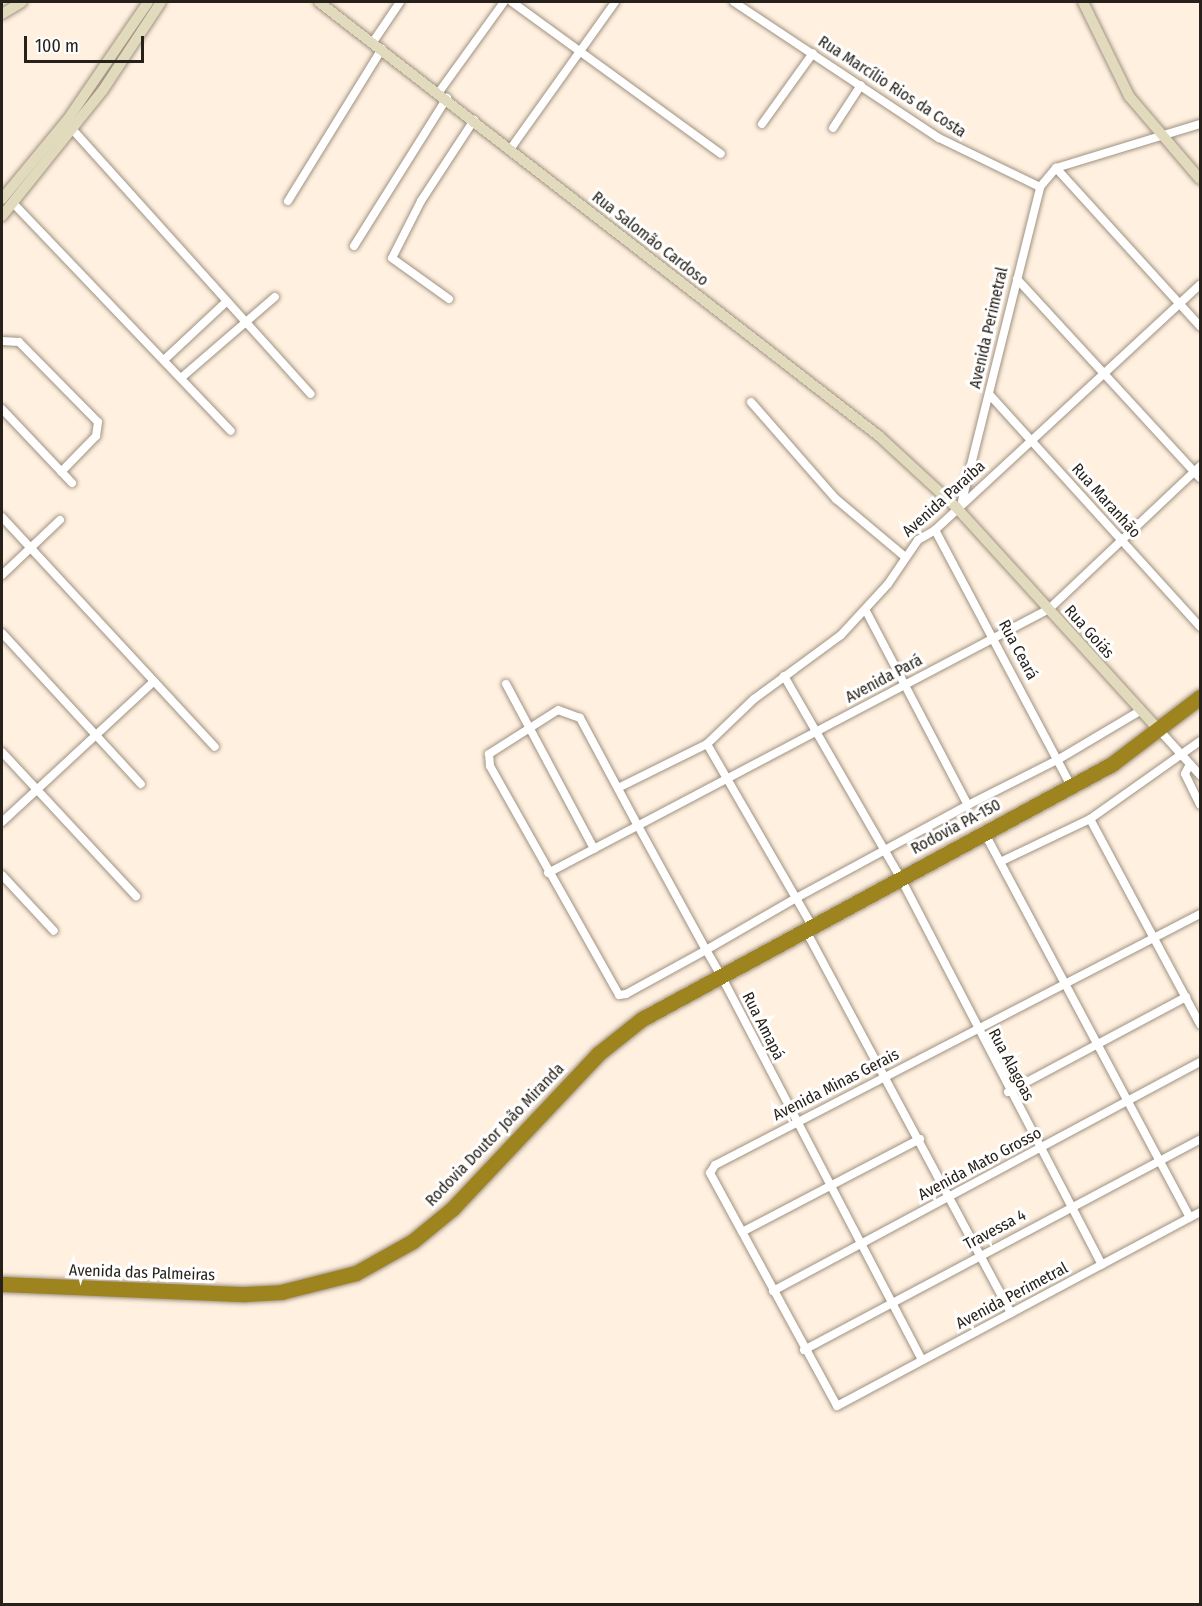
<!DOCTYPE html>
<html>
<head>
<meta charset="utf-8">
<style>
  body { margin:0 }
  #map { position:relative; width:1202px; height:1606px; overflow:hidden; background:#fff0df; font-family:"Fira Sans Condensed",sans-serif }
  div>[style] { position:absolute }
  .roads { filter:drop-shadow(0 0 2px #a09282) drop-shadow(0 0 2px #a09282) }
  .street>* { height:8px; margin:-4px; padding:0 4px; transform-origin:4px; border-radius:4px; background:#fff }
  .secondary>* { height:10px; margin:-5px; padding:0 5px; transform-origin:5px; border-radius:5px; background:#e2dabc }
  .highway>* { height:15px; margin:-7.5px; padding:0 7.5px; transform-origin:7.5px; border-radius:7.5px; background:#9d841f }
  span { translate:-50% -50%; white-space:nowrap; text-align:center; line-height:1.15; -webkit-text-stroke:6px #fff; paint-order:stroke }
  .street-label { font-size:16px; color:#26211a }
  .frame { position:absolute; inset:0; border:3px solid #26211a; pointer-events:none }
  .scale { position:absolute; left:24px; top:36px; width:120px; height:27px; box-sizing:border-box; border:3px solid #26211a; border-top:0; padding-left:8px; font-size:18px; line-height:21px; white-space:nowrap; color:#26211a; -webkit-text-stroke:4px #fff; paint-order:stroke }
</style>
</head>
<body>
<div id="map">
  <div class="roads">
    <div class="street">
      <div style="left:512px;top:2px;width:258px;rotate:36deg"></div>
      <div style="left:734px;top:2px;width:246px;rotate:33.6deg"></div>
      <div style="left:939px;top:138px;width:112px;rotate:25.9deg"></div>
      <div style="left:373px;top:42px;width:48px;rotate:-56deg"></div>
      <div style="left:439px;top:92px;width:111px;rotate:-54.2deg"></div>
      <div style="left:762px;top:124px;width:87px;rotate:-54.3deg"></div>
      <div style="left:833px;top:128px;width:51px;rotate:-56.9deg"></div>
      <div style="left:73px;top:130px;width:355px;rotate:48deg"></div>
      <div style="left:511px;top:148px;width:179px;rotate:-54.5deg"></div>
      <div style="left:1056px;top:168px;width:214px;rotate:47.7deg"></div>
      <div style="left:288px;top:201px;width:179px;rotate:-58.3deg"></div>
      <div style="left:13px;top:203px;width:315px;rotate:46.3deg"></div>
      <div style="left:354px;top:246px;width:175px;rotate:-57.9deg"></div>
      <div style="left:1017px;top:279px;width:270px;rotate:47.4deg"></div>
      <div style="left:449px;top:299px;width:70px;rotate:-144.3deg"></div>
      <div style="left:392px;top:258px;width:64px;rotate:-63deg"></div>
      <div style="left:421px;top:201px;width:97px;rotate:-56.8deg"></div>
      <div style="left:2px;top:341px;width:17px;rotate:3deg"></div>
      <div style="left:19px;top:342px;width:112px;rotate:45.4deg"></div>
      <div style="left:98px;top:422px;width:14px;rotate:98deg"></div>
      <div style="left:96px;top:436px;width:50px;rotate:134.2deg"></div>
      <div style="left:164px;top:360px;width:86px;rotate:-43.1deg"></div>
      <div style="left:181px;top:378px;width:124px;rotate:-40.8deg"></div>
      <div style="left:989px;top:394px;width:314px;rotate:47.8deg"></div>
      <div style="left:751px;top:402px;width:129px;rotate:48.8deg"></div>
      <div style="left:836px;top:499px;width:90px;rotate:40deg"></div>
      <div style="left:2px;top:409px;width:102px;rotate:46.6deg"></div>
      <div style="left:962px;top:501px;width:324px;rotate:-76deg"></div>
      <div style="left:1040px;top:187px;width:25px;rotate:-50deg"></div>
      <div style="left:1056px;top:168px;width:151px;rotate:-17deg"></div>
      <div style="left:2px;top:517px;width:313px;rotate:47.2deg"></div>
      <div style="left:935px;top:530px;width:290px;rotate:62deg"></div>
      <div style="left:2px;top:575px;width:80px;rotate:-43.5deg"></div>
      <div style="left:866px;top:611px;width:219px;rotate:62.3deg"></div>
      <div style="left:2px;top:633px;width:205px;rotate:47.4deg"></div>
      <div style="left:784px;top:676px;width:232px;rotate:60deg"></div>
      <div style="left:900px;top:877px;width:437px;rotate:62.5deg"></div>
      <div style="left:506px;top:684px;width:187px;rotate:61.9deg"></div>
      <div style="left:1161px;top:732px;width:58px;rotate:47.8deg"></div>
      <div style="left:707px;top:744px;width:210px;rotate:60deg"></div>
      <div style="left:2px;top:752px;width:197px;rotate:47.1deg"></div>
      <div style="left:1190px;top:764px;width:11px;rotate:117deg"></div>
      <div style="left:1185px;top:774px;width:34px;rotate:64deg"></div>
      <div style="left:618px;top:788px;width:99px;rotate:-26.3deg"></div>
      <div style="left:707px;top:744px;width:65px;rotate:-43.8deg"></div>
      <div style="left:754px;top:699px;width:108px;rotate:-36.3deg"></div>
      <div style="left:841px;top:635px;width:69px;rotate:-47.3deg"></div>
      <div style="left:888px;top:584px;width:53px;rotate:-55.7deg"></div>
      <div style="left:918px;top:540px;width:20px;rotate:-30deg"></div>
      <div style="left:935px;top:530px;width:361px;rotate:-42.8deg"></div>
      <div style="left:1090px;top:819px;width:233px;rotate:61.8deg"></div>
      <div style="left:2px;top:822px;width:207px;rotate:-42.8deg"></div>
      <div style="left:984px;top:832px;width:437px;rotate:61.9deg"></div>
      <div style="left:1000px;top:862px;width:100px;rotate:-25.5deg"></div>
      <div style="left:1090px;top:819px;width:135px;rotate:-35.3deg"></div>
      <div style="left:548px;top:873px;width:566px;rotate:-27.79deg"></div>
      <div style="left:1049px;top:609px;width:208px;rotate:-43.4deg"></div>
      <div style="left:2px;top:875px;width:76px;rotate:47.1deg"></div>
      <div style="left:1200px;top:914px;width:546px;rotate:152.64deg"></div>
      <div style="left:715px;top:1165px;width:9px;rotate:122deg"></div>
      <div style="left:710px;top:1173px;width:265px;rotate:61.4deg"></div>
      <div style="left:837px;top:1406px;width:412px;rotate:-28.1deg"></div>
      <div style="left:805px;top:929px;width:436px;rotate:61.8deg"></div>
      <div style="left:1008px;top:1092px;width:202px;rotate:-28.1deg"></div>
      <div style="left:742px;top:1232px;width:201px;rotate:-27.6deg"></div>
      <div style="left:773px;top:1291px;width:485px;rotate:-28.2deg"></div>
      <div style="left:804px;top:1350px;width:449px;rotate:-28deg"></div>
      <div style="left:922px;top:1360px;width:436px;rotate:-117.6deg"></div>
      <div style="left:720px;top:974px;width:28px;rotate:-120deg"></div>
      <div style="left:706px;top:950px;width:141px;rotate:-118.7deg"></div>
      <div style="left:638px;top:826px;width:123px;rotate:-118.2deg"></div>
      <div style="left:580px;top:718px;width:23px;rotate:-160deg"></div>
      <div style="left:558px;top:710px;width:82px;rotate:147.5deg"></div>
      <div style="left:489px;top:754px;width:12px;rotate:85deg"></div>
      <div style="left:490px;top:766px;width:263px;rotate:60.6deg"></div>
      <div style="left:619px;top:995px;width:7px;rotate:-8deg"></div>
      <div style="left:626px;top:994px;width:91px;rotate:-28.8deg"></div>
      <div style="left:706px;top:950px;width:104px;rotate:-30deg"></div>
      <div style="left:796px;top:898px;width:196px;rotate:-28.4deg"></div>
      <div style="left:968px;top:805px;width:102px;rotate:-26.8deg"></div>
      <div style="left:1059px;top:759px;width:94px;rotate:-30.7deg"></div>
    </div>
    <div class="secondary">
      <div style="left:319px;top:2px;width:708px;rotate:37.78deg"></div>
      <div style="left:879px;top:436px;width:105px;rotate:42.7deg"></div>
      <div style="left:956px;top:507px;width:304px;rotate:47.7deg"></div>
      <div style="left:1083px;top:2px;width:105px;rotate:63.9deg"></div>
      <div style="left:1129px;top:96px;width:109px;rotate:49.5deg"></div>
      <div style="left:2px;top:14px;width:23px;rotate:-31deg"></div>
      <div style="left:2px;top:199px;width:104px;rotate:-50.5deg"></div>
      <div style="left:68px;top:119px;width:142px;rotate:-55.6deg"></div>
      <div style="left:2px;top:216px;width:161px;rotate:-51.3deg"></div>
      <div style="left:103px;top:90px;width:105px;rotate:-56.6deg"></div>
    </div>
    <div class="highway">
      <div style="left:2px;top:1284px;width:243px;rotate:2.4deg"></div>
      <div style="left:245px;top:1294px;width:36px;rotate:-3deg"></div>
      <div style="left:281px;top:1292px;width:77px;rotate:-14.2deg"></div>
      <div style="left:356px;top:1273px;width:65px;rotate:-29.3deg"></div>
      <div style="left:413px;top:1241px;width:52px;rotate:-39.5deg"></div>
      <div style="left:453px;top:1208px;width:212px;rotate:-46.7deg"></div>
      <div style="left:598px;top:1054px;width:56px;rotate:-38.5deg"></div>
      <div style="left:642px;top:1019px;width:535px;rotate:-28.48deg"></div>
      <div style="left:1112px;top:764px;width:111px;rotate:-37.3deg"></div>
    </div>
  </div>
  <div class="street-label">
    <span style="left:892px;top:87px;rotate:33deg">Rua Marcílio Rios da Costa</span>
    <span style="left:650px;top:239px;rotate:38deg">Rua Salomão Cardoso</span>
    <span style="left:989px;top:328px;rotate:-77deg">Avenida Perimetral</span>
    <span style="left:944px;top:499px;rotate:-42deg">Avenida Paraíba</span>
    <span style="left:1106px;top:501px;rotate:48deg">Rua Maranhão</span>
    <span style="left:1089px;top:632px;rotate:48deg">Rua Goiás</span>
    <span style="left:1018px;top:650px;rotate:62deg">Rua Ceará</span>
    <span style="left:884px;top:679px;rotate:-28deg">Avenida Pará</span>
    <span style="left:956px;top:827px;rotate:-28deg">Rodovia PA-150</span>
    <span style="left:763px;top:1026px;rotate:63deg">Rua Amapá</span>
    <span style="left:1011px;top:1065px;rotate:62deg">Rua Alagoas</span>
    <span style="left:836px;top:1085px;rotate:-27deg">Avenida Minas Gerais</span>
    <span style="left:495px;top:1135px;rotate:-46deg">Rodovia Doutor João Miranda</span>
    <span style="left:980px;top:1164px;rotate:-28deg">Avenida Mato Grosso</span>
    <span style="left:995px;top:1230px;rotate:-28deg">Travessa 4</span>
    <span style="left:142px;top:1273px;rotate:2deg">Avenida das Palmeiras</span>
    <span style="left:1012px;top:1296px;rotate:-28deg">Avenida Perimetral</span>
  </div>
  <div class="frame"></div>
  <div class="scale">100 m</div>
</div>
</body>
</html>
